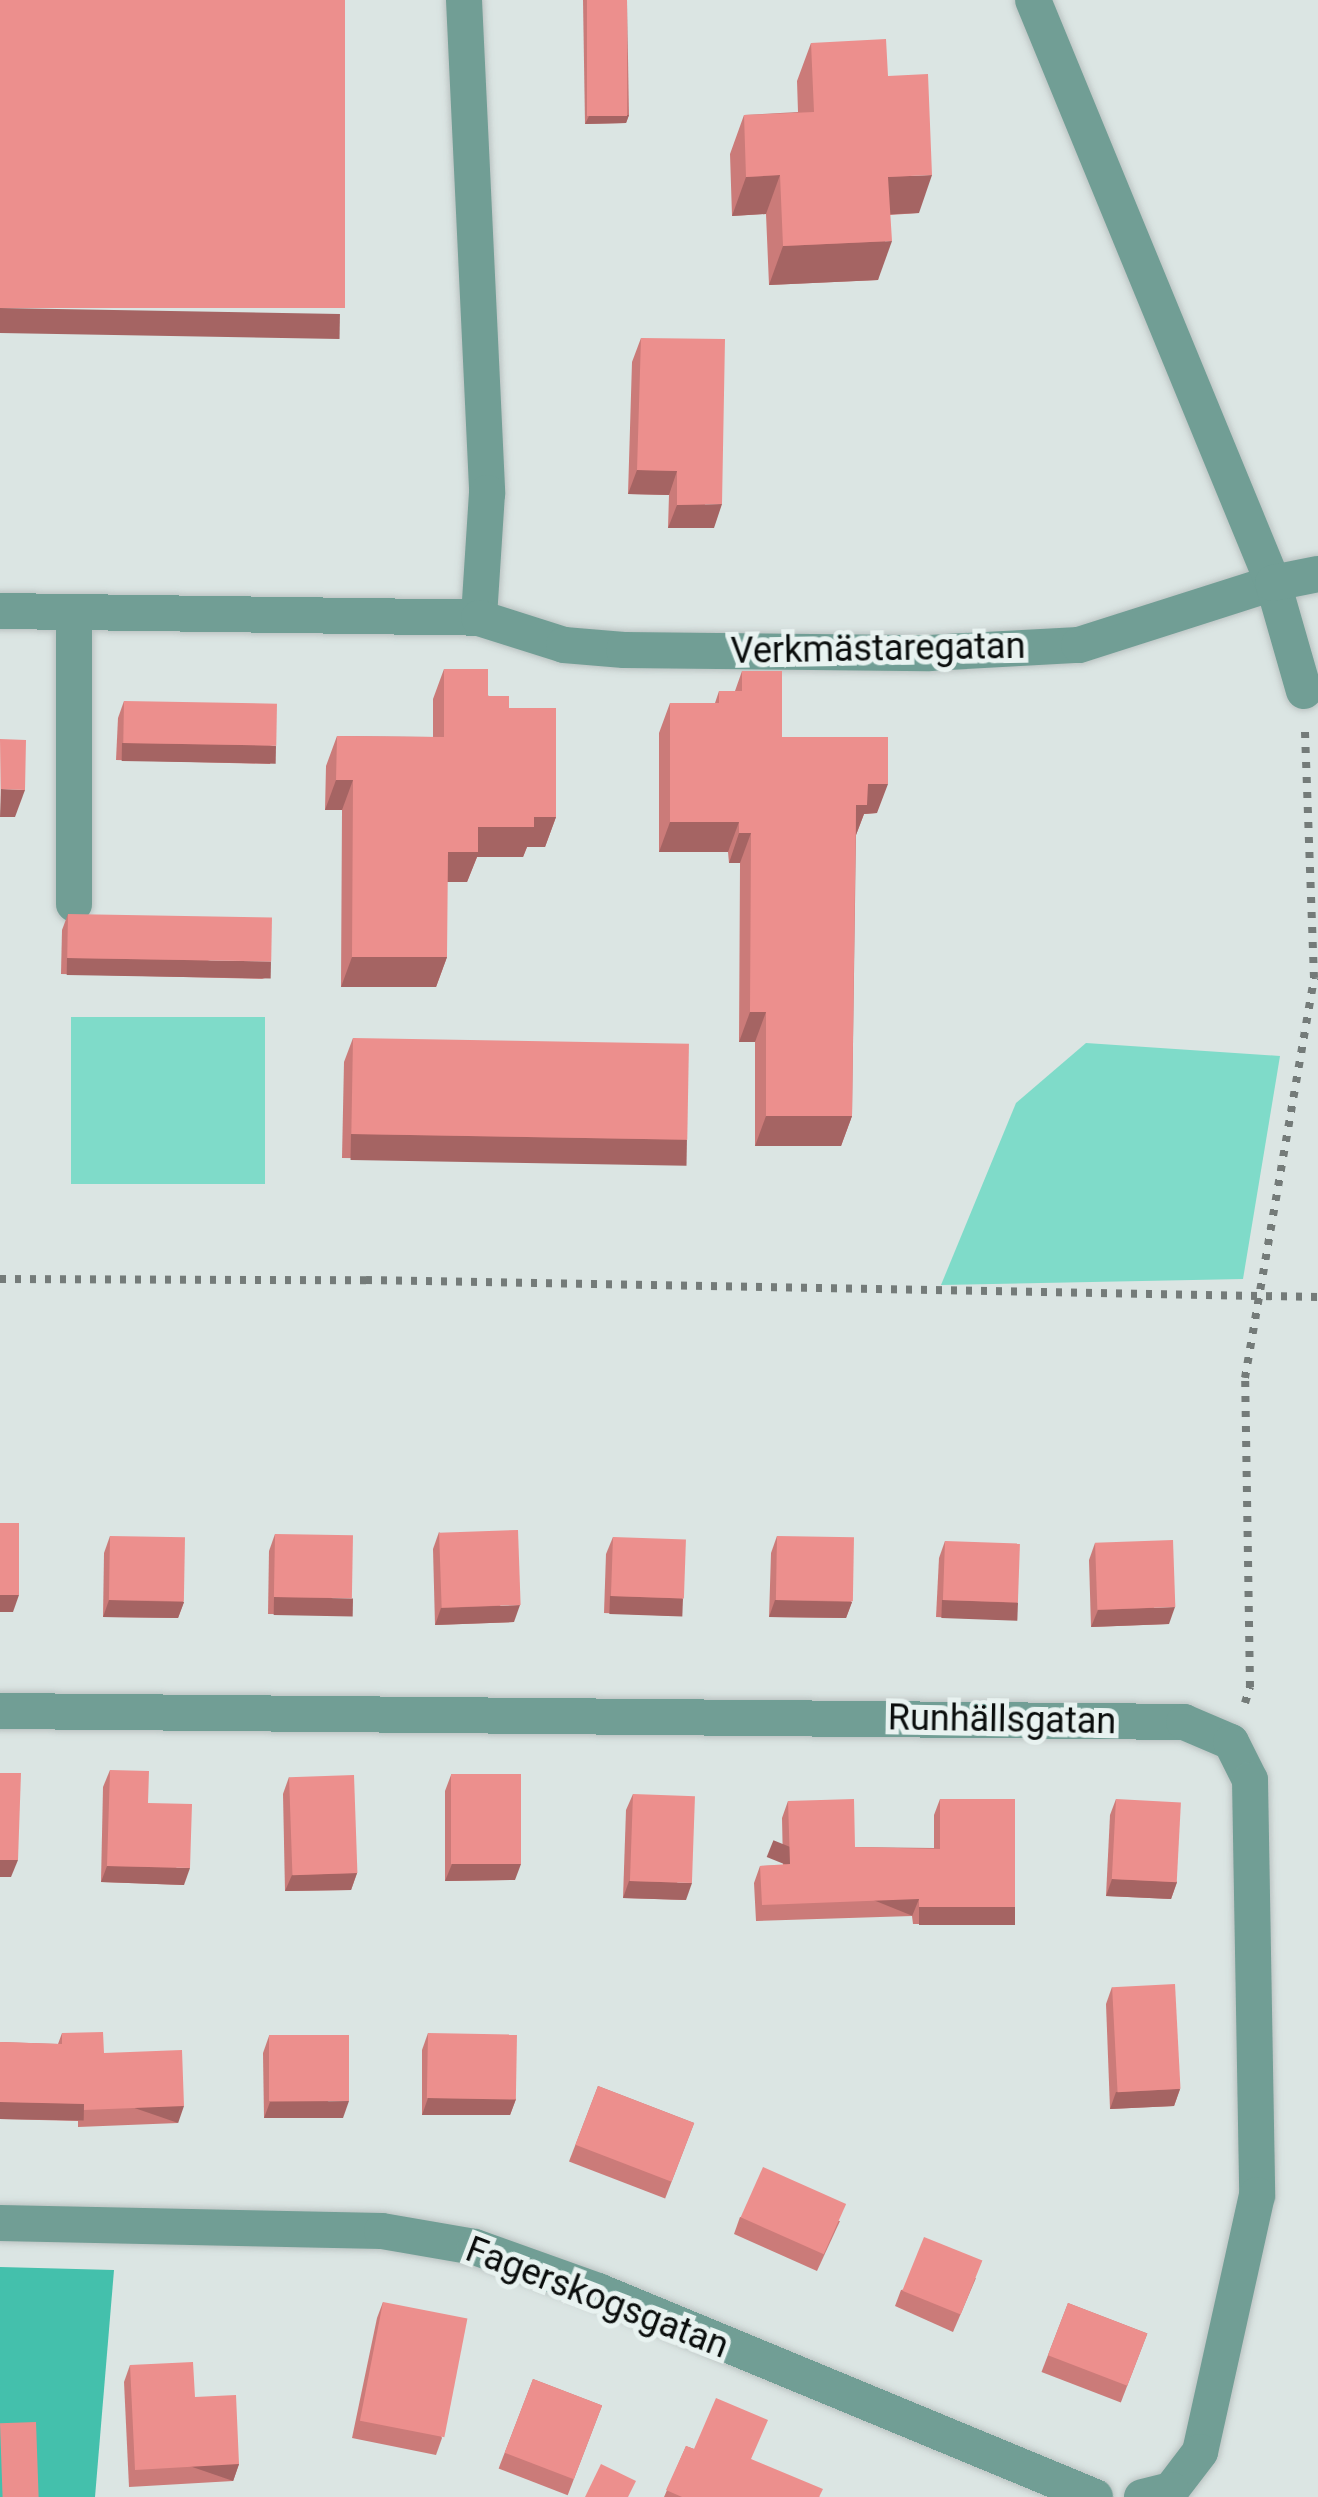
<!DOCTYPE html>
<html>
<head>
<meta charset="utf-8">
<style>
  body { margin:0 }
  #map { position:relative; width:1318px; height:2497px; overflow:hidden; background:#dbe5e3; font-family:Roboto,sans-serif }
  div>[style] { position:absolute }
  .green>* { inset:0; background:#7fdbc9; transform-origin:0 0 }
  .forest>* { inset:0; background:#44c0ac }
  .path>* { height:8px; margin-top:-4px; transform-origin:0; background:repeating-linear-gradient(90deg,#747b79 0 6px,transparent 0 15px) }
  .roads { filter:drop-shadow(0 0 3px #bac2c1) drop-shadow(0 0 3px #bac2c1) }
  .minor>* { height:36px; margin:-18px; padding:0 18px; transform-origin:18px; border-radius:18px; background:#719e95 }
  .wall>* { inset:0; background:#cb7b79; transform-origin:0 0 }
  .shaded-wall>* { inset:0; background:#a56463; transform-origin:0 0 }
  .building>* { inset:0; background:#ec8f8d; transform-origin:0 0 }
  span { translate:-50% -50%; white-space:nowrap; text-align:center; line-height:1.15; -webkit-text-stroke:10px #e8f2f0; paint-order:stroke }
  .street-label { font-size:36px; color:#0a0d0c }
</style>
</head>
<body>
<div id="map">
  <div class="green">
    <div style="left:265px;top:1017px;width:167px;height:194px;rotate:90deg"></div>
    <div style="clip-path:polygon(1086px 1043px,1280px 1056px,1243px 1279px,941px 1285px,1016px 1103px)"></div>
  </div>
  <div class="forest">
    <div style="clip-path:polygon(0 2267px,114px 2270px,95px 2497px,0 2497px)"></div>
  </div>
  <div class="path">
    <div style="left:0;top:1279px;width:366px;rotate:0.2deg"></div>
    <div style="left:366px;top:1280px;width:952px;rotate:1.02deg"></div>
    <div style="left:1245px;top:1703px;width:17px;rotate:-73deg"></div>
    <div style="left:1250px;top:1687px;width:309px;rotate:-90.9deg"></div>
    <div style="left:1245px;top:1378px;width:406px;rotate:-80.2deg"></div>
    <div style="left:1314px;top:978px;width:249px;rotate:-92.1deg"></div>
  </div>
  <div class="roads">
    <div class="minor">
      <div style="left:464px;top:0;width:494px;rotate:87.3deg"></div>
      <div style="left:487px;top:493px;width:125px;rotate:93.7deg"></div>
      <div style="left:0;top:611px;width:479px;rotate:0.8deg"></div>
      <div style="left:479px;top:618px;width:89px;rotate:17.6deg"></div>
      <div style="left:564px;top:645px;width:60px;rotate:4.8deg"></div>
      <div style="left:624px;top:650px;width:305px;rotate:0.6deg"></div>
      <div style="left:929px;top:653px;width:150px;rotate:-3.1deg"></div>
      <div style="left:1079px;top:645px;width:204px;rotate:-17.7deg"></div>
      <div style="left:1273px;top:583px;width:630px;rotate:-112.38deg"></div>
      <div style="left:74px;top:612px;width:292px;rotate:90deg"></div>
      <div style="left:1304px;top:691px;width:112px;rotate:-106deg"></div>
      <div style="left:1273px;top:583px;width:46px;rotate:-11.3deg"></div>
      <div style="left:0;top:1711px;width:1184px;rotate:0.53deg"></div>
      <div style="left:1184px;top:1722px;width:51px;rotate:23.1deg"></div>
      <div style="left:1231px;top:1742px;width:42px;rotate:63.4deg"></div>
      <div style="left:1250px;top:1780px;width:415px;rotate:89deg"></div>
      <div style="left:1257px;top:2195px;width:263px;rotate:102.5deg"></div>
      <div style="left:1200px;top:2452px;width:48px;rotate:127.3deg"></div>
      <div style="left:1171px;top:2490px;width:30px;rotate:166deg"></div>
      <div style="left:0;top:2223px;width:382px;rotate:1.2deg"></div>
      <div style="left:382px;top:2231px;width:94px;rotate:9.8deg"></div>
      <div style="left:475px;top:2247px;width:131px;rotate:19.7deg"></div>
      <div style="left:598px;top:2291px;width:538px;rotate:22.51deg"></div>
    </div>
  </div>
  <div class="wall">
    <div style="clip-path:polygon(583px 0,627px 0,629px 115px,626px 123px,585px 124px)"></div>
    <div style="clip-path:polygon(811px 43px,888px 76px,919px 213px,890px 215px,878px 280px,769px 285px,766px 214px,732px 216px,730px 154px,744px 115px,798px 112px,797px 81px)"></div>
    <div style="clip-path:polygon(641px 338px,714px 528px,668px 528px,669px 495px,628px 494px,632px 362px)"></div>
    <div style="clip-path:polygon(444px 669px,509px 708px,556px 817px,545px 847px,527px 847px,523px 857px,477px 857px,467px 882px,447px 882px,447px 957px,436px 987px,341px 987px,342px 810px,325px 810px,326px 766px,337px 736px,433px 737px,433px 699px)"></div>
    <div style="clip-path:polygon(742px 671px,782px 737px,877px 813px,864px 814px,856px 835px,852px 1116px,841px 1146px,755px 1146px,755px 1042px,739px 1042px,740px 863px,729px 863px,728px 852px,659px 852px,659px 733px,670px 703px,715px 703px,719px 691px,735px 691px)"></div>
    <div style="clip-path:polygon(124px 701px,276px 747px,270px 764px,116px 760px,118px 718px)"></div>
    <div style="clip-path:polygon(68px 914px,265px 979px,61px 974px,62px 930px)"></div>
    <div style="clip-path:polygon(353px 1038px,687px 1138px,678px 1162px,342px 1158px,344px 1062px)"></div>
    <div style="clip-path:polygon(439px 1532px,514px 1622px,435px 1625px,433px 1549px)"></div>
    <div style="clip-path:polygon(275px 1534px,347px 1615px,268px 1614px,269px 1551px)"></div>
    <div style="clip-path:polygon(110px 1536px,184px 1602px,178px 1618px,103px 1617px,104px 1553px)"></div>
    <div style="clip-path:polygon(777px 1536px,852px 1602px,846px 1618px,769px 1617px,771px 1553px)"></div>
    <div style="clip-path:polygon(613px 1537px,683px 1599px,677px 1616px,604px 1613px,606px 1554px)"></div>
    <div style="clip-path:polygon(945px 1541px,1018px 1603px,1012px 1620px,936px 1617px,939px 1558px)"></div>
    <div style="clip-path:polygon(1095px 1543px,1169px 1624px,1091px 1627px,1089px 1560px)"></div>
    <div style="clip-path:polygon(110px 1770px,148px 1803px,184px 1885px,101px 1882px,103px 1787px)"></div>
    <div style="clip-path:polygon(451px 1775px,515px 1880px,445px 1881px,445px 1791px)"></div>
    <div style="clip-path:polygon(289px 1777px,357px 1873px,351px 1890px,285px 1891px,283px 1794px)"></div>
    <div style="clip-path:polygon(633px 1794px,686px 1900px,623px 1898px,626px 1810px)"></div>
    <div style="clip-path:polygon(940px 1799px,1015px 1907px,1008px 1924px,913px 1924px,912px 1916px,756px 1921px,754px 1883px,760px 1866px,783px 1865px,782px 1818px,788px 1801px,855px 1847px,934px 1848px,934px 1815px)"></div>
    <div style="clip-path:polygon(1116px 1799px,1177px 1882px,1171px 1899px,1106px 1896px,1110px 1815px)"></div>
    <div style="clip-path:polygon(1112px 1987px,1180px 2089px,1174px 2106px,1110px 2109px,1106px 2004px)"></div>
    <div style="clip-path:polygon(62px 2033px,104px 2053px,178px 2123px,78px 2127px,78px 2121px,0 2119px,0 2042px,58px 2044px)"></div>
    <div style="clip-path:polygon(428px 2033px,516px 2099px,510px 2115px,422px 2115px,422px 2050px)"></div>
    <div style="clip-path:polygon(269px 2036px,343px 2118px,264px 2118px,263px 2053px)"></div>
    <div style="left:598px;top:2086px;width:103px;height:81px;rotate:21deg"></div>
    <div style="clip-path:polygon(740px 2217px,840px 2221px,817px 2271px,734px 2234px)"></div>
    <div style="clip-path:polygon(976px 2278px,953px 2332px,895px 2306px,901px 2290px)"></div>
    <div style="clip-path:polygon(383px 2302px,442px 2438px,436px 2455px,352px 2438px,377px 2318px)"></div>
    <div style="left:1068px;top:2303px;width:85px;height:74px;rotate:21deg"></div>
    <div style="clip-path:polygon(130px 2365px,195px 2397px,239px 2464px,233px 2481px,129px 2487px,124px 2382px)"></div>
    <div style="left:533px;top:2379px;width:74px;height:96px;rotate:21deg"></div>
    <div style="clip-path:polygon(686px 2446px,694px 2449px,752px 2460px,820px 2497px,664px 2497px)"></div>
  </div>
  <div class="shaded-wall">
    <div style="clip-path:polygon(629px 115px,626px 123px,585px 124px,589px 116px)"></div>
    <div style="clip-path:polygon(780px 175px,766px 214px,732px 216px,746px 177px)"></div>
    <div style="clip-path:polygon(932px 175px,919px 213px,874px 215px,888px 177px)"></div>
    <div style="clip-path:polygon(892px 241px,878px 280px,769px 285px,783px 246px)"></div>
    <div style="left:0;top:308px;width:340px;height:25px;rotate:1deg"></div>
    <div style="clip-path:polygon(637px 470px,677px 471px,669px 495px,628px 494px)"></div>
    <div style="clip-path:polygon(722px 504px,714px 528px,668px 528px,677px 505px)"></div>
    <div style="left:122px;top:743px;width:154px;height:18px;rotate:1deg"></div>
    <div style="clip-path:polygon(336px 780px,353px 780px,342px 810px,325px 810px)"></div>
    <div style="clip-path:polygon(868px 784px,888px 784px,877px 813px,864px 814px,856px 835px,856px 805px)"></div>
    <div style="clip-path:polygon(1px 789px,25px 790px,15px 817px,0 817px)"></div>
    <div style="clip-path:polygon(534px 817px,556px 817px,545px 847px,527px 847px,523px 857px,477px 857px,467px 882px,437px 882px,448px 852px,478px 827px)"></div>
    <div style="clip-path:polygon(670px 822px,739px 822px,728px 852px,659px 852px)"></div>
    <div style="clip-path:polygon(739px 833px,751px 833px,740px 863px,729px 863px)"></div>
    <div style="clip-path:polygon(352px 957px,447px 957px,436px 987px,341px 987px)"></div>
    <div style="left:67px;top:958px;width:204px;height:17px;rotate:1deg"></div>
    <div style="clip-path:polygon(750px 1012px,766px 1012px,755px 1042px,739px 1042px)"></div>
    <div style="clip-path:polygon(766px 1116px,852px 1116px,841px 1146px,755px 1146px)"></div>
    <div style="left:351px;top:1134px;width:336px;height:26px;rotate:1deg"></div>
    <div style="clip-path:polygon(0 1595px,19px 1595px,13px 1612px,0 1612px)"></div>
    <div style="left:610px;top:1596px;width:73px;height:18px;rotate:2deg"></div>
    <div style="left:274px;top:1597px;width:79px;height:18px;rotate:1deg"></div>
    <div style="clip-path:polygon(109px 1600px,184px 1602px,178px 1618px,103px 1617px)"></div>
    <div style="clip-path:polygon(775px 1600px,852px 1602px,846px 1618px,769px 1617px)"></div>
    <div style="left:942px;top:1600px;width:76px;height:18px;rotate:2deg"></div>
    <div style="clip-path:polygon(520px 1605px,514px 1622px,435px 1625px,441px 1608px)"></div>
    <div style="clip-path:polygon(1175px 1607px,1169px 1624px,1091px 1627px,1098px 1610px)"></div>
    <div style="clip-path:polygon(0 1860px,18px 1860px,11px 1877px,0 1877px)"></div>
    <div style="clip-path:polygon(452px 1864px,521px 1864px,515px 1880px,445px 1881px)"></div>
    <div style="clip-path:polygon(107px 1866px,190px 1868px,184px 1885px,101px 1882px)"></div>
    <div style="clip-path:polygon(357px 1873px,351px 1890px,285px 1891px,292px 1875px)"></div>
    <div style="clip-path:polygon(1112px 1879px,1177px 1882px,1171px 1899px,1106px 1896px)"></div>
    <div style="clip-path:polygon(629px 1881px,692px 1883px,686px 1900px,623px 1898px)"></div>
    <div style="left:919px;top:1899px;width:18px;height:157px;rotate:112deg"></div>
    <div style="left:919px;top:1907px;width:96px;height:18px"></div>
    <div style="clip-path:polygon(1180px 2089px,1174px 2106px,1110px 2109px,1116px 2092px)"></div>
    <div style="clip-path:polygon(428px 2098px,516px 2099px,510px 2115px,422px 2115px)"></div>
    <div style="clip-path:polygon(349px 2101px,343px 2118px,264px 2118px,270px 2102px)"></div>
    <div style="left:0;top:2102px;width:84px;height:17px;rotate:1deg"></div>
    <div style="left:184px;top:2106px;width:18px;height:100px;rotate:109deg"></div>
    <div style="left:239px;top:2464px;width:18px;height:104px;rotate:109deg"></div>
  </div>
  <div class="building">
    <div style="left:0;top:0;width:345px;height:308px"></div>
    <div style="left:587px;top:0;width:40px;height:116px"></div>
    <div style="clip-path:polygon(886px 39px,888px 76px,928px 74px,932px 175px,888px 177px,892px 241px,783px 246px,780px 175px,746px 177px,744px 115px,814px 112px,811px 43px)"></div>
    <div style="clip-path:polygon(641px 338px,725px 339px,722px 504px,677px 505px,677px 471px,637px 470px)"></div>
    <div style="clip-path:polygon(444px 669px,488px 669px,488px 696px,509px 696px,509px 708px,556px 708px,556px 817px,534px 817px,534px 827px,478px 827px,478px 852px,448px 852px,447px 957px,352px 957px,353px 780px,336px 780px,337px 736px,444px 737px)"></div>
    <div style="clip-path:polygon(742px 671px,782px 671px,782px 737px,888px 737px,888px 784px,868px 784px,867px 805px,856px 805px,852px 1116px,766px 1116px,766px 1012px,750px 1012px,751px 833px,739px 833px,739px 822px,670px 822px,670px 703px,719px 703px,719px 691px,742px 691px)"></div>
    <div style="left:124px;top:701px;width:153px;height:42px;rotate:1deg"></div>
    <div style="clip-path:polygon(0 739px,26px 740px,25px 790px,1px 789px,1px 809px)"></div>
    <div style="left:68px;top:914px;width:204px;height:44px;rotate:1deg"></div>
    <div style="left:353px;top:1038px;width:336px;height:96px;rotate:1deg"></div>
    <div style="left:0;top:1523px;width:19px;height:72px"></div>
    <div style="left:518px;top:1530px;width:75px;height:79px;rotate:88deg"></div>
    <div style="left:275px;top:1534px;width:78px;height:63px;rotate:1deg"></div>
    <div style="left:110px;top:1536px;width:75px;height:64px;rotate:1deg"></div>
    <div style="left:777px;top:1536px;width:77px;height:64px;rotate:1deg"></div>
    <div style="left:613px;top:1537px;width:73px;height:59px;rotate:2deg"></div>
    <div style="left:1173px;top:1540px;width:67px;height:78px;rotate:88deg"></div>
    <div style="left:945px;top:1541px;width:75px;height:59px;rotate:2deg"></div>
    <div style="clip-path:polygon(110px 1770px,149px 1771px,148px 1803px,192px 1804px,190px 1868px,107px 1866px)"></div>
    <div style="clip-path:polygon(0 1773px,21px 1773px,18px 1860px,0 1860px)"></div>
    <div style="left:521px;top:1774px;width:90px;height:70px;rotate:90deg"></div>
    <div style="left:354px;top:1775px;width:98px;height:65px;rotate:88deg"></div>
    <div style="left:633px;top:1794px;width:62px;height:87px;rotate:2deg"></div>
    <div style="clip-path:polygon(854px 1799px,855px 1847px,940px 1849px,940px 1799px,1015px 1799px,1015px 1907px,919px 1907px,919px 1899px,762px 1905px,760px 1866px,790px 1864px,788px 1801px)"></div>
    <div style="left:1116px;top:1799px;width:65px;height:80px;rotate:3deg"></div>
    <div style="left:1175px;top:1984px;width:105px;height:63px;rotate:87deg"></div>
    <div style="clip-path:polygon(103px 2032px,104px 2053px,182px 2050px,184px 2106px,84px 2110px,84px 2104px,0 2102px,0 2042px,62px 2044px,62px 2033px)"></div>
    <div style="left:428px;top:2033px;width:89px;height:65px;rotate:1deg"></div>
    <div style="left:349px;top:2035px;width:66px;height:80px;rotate:90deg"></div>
    <div style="left:598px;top:2086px;width:103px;height:63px;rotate:21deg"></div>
    <div style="left:763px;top:2167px;width:91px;height:55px;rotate:24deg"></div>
    <div style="left:924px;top:2237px;width:63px;height:58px;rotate:22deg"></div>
    <div style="left:383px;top:2302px;width:86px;height:121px;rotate:11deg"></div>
    <div style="left:1068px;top:2303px;width:85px;height:56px;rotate:21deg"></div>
    <div style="clip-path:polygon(193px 2362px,195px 2397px,236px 2395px,239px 2464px,135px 2470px,130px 2365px)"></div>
    <div style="left:533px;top:2379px;width:74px;height:79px;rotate:21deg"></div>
    <div style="clip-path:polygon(716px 2398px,768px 2420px,751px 2459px,823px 2489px,819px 2497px,682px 2497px,666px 2490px,686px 2446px,694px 2449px)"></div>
    <div style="left:36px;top:2422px;width:75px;height:36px;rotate:88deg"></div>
    <div style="clip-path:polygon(601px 2464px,636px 2481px,628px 2497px,585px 2497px)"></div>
  </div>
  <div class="street-label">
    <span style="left:878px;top:649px;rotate:-1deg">Verkmästaregatan</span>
    <span style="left:1002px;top:1720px;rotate:1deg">Runhällsgatan</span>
    <span style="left:597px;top:2298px;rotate:21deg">Fagerskogsgatan</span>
  </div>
</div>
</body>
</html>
